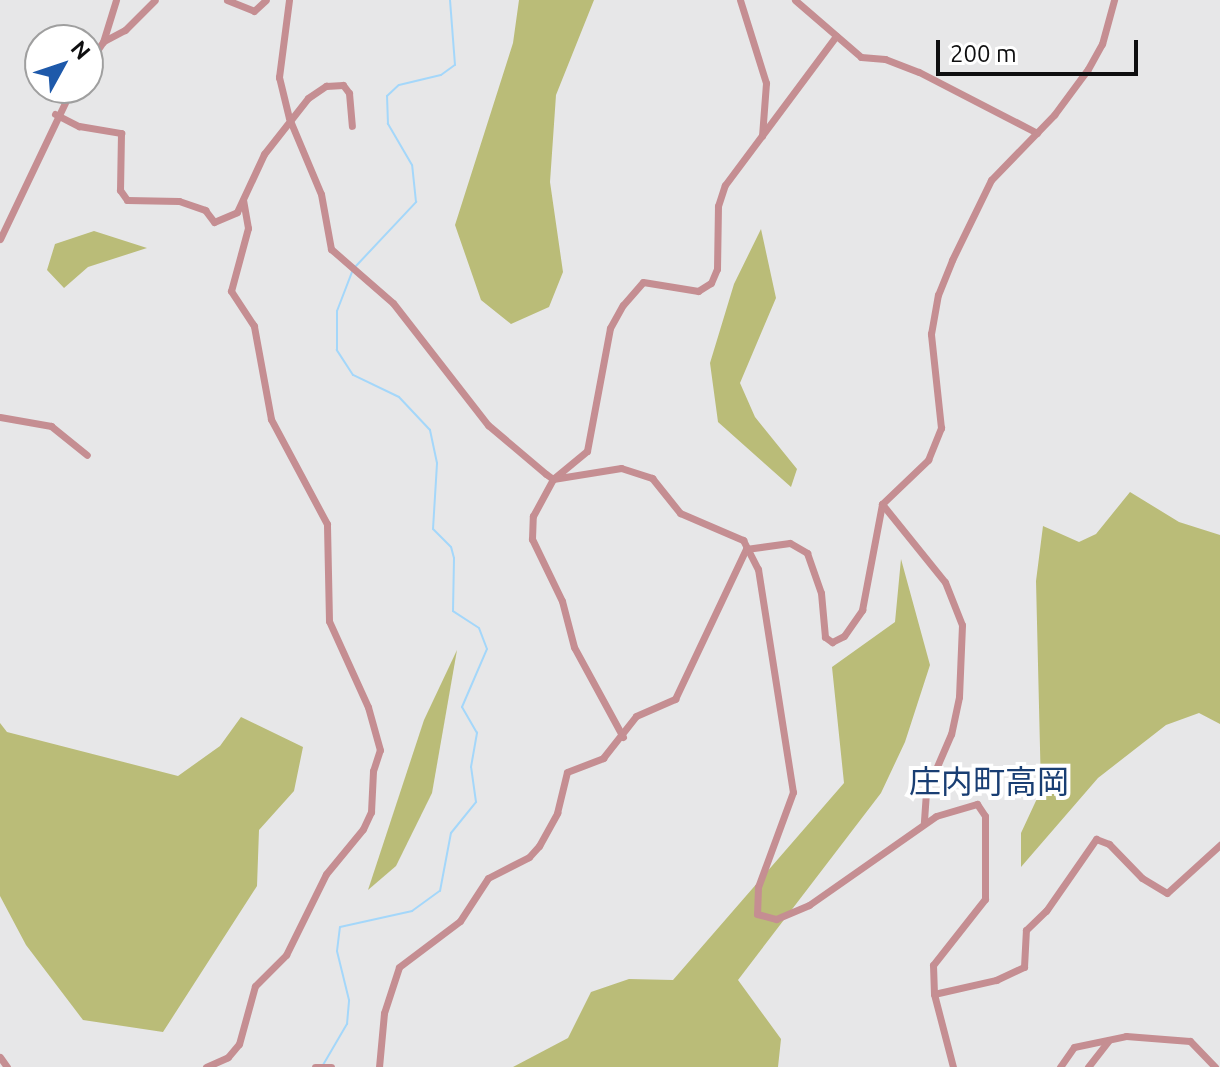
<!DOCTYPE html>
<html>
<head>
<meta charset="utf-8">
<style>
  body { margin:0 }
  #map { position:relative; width:1220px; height:1067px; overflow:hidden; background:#e7e7e8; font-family:Ubuntu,"Noto Sans JP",sans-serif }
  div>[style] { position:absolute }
  .forest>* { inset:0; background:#babc78 }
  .stream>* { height:2px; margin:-1px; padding:0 1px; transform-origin:1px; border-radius:1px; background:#a4d7fa }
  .minor>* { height:7px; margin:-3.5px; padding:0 3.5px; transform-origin:3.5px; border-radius:3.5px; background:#c58e92 }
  span { translate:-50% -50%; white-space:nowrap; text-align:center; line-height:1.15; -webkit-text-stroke:8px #fff; paint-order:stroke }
  .quarter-label { font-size:32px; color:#193e73 }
  .north { position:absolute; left:24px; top:24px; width:80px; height:80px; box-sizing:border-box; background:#fff; border:2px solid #9f9f9f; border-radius:50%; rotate:50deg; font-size:22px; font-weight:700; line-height:32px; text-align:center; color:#0f0f10 }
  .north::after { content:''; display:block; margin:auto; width:28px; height:36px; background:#1e59aa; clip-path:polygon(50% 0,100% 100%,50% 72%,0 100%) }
  .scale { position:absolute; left:936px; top:40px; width:202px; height:36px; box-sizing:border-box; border:4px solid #0f0f10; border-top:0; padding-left:10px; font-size:24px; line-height:28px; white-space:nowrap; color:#0f0f10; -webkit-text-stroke:6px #fff; paint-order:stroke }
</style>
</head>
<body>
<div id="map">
  <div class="forest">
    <div style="clip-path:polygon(519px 0,594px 0,556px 95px,550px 182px,563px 272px,549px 307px,511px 324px,481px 300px,455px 225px,513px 43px)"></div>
    <div style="clip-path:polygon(761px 229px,776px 298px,740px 383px,755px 417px,797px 469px,791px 487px,718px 422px,710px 363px,734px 284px)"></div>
    <div style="clip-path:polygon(94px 231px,147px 248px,88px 267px,64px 288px,47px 270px,55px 244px)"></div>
    <div style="clip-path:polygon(1130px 492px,1179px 522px,1220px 535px,1220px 724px,1199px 713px,1166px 725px,1098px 778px,1021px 867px,1021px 833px,1041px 790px,1036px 581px,1043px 526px,1079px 542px,1096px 534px)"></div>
    <div style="clip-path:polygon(901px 559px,930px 665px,905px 742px,881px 793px,738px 980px,781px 1039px,778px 1067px,513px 1067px,568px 1038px,591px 992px,629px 979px,673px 980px,844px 783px,832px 667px,895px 622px)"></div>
    <div style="clip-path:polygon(457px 650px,432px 793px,396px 866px,368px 890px,424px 720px)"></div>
    <div style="clip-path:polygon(241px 717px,303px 747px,294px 791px,259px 830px,257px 886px,163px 1032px,83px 1020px,26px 945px,0 896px,0 723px,7px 732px,178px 776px,220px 746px)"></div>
  </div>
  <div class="stream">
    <div style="left:356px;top:266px;width:88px;rotate:-46.8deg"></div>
    <div style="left:416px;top:202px;width:37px;rotate:-96deg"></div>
    <div style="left:412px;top:165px;width:48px;rotate:-120.3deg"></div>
    <div style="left:388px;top:124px;width:28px;rotate:-92deg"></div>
    <div style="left:387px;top:96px;width:16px;rotate:-43deg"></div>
    <div style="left:399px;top:85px;width:43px;rotate:-13.4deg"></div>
    <div style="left:441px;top:75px;width:17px;rotate:-36deg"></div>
    <div style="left:455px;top:65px;width:65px;rotate:-94.4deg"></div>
    <div style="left:323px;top:1065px;width:48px;rotate:-59.7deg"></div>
    <div style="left:347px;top:1024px;width:24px;rotate:-85deg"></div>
    <div style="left:349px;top:1000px;width:50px;rotate:-103.8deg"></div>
    <div style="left:337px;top:951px;width:24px;rotate:-83deg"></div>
    <div style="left:340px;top:927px;width:74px;rotate:-12.5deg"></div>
    <div style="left:412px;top:911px;width:34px;rotate:-36deg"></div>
    <div style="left:440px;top:891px;width:59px;rotate:-79.3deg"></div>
    <div style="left:451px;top:833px;width:40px;rotate:-51deg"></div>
    <div style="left:476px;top:802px;width:35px;rotate:-98deg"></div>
    <div style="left:471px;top:767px;width:35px;rotate:-80deg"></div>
    <div style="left:477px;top:733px;width:30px;rotate:-120deg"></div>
    <div style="left:462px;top:707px;width:63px;rotate:-66.7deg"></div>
    <div style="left:487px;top:649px;width:22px;rotate:-111deg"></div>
    <div style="left:479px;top:628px;width:31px;rotate:-147deg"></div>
    <div style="left:453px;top:611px;width:53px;rotate:-88.9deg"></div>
    <div style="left:454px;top:558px;width:11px;rotate:-105deg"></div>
    <div style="left:451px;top:547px;width:25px;rotate:-135deg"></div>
    <div style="left:433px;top:529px;width:66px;rotate:-86.5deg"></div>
    <div style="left:437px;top:463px;width:34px;rotate:-102deg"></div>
    <div style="left:430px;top:430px;width:45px;rotate:-133.2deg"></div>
    <div style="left:399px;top:397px;width:51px;rotate:-154.4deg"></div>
    <div style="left:353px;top:375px;width:30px;rotate:-123deg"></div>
    <div style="left:337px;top:350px;width:39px;rotate:-90deg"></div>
    <div style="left:337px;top:311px;width:42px;rotate:-69deg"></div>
  </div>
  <div class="minor">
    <div style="left:227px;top:0;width:29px;rotate:22deg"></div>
    <div style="left:254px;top:11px;width:16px;rotate:-43deg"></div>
    <div style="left:289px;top:0;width:78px;rotate:97.4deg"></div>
    <div style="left:279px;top:77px;width:42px;rotate:76.3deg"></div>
    <div style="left:289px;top:118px;width:82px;rotate:67.2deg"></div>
    <div style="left:321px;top:194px;width:56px;rotate:79.7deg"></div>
    <div style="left:331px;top:249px;width:82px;rotate:41.1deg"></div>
    <div style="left:393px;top:303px;width:155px;rotate:52.1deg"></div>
    <div style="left:488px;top:425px;width:76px;rotate:40.2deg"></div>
    <div style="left:546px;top:474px;width:9px;rotate:36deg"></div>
    <div style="left:553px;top:479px;width:69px;rotate:-9.2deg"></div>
    <div style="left:621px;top:468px;width:33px;rotate:18deg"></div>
    <div style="left:652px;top:478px;width:45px;rotate:51.3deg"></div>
    <div style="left:680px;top:513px;width:69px;rotate:23.2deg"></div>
    <div style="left:743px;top:540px;width:33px;rotate:63deg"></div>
    <div style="left:758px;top:569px;width:226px;rotate:81.1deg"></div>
    <div style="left:793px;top:792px;width:101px;rotate:110.2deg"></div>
    <div style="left:758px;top:887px;width:27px;rotate:92deg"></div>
    <div style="left:757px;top:914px;width:20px;rotate:15deg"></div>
    <div style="left:776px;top:919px;width:36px;rotate:-23deg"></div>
    <div style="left:809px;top:905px;width:155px;rotate:-35deg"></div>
    <div style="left:936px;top:816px;width:43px;rotate:-16.3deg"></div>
    <div style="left:977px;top:804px;width:14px;rotate:56deg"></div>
    <div style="left:985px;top:816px;width:83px;rotate:90deg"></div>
    <div style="left:985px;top:899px;width:84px;rotate:128.2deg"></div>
    <div style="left:933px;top:965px;width:29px;rotate:88deg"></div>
    <div style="left:934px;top:994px;width:75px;rotate:75.4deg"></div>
    <div style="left:740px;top:0;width:87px;rotate:72.6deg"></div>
    <div style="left:766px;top:83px;width:53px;rotate:94.3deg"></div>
    <div style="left:795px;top:0;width:87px;rotate:40.8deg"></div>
    <div style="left:861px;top:57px;width:24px;rotate:5deg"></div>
    <div style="left:885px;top:59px;width:36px;rotate:21deg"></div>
    <div style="left:919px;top:72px;width:133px;rotate:27.3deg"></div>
    <div style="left:104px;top:41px;width:24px;rotate:-28deg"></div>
    <div style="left:125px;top:30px;width:42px;rotate:-45deg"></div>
    <div style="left:88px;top:64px;width:27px;rotate:-56deg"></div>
    <div style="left:103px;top:42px;width:44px;rotate:-72.8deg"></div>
    <div style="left:55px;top:114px;width:27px;rotate:27deg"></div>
    <div style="left:79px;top:126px;width:43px;rotate:9.5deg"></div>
    <div style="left:121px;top:133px;width:57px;rotate:91deg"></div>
    <div style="left:120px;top:190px;width:12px;rotate:55deg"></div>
    <div style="left:127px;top:200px;width:52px;rotate:1.1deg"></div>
    <div style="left:179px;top:201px;width:28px;rotate:19deg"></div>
    <div style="left:205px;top:210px;width:15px;rotate:53deg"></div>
    <div style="left:214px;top:222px;width:25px;rotate:-23deg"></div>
    <div style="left:237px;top:212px;width:64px;rotate:-65deg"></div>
    <div style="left:264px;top:154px;width:71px;rotate:-51.8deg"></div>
    <div style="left:308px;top:98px;width:22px;rotate:-34deg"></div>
    <div style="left:326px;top:86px;width:17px;rotate:-3deg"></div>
    <div style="left:343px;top:85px;width:10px;rotate:53deg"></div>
    <div style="left:349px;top:93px;width:33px;rotate:85deg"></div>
    <div style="left:0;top:239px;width:167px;rotate:-64.5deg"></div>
    <div style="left:0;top:417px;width:52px;rotate:10deg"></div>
    <div style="left:51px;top:426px;width:46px;rotate:38.9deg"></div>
    <div style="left:882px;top:504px;width:100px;rotate:51.1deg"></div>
    <div style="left:945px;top:582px;width:46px;rotate:68.4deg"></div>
    <div style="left:962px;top:625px;width:72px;rotate:92.4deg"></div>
    <div style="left:959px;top:697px;width:38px;rotate:102deg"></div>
    <div style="left:951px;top:734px;width:63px;rotate:113.3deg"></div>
    <div style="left:926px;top:792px;width:31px;rotate:94deg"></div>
    <div style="left:623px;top:737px;width:102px;rotate:-118.6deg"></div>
    <div style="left:574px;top:647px;width:48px;rotate:-104.6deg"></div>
    <div style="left:562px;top:601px;width:69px;rotate:-115.8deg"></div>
    <div style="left:532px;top:539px;width:23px;rotate:-88deg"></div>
    <div style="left:533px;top:516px;width:42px;rotate:-61.6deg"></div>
    <div style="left:553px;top:479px;width:44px;rotate:-39.5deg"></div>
    <div style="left:587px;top:451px;width:125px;rotate:-79.4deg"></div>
    <div style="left:610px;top:328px;width:26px;rotate:-61deg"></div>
    <div style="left:623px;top:305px;width:30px;rotate:-49deg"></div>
    <div style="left:643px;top:282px;width:56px;rotate:9.3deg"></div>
    <div style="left:698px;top:291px;width:15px;rotate:-32deg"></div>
    <div style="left:711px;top:283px;width:15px;rotate:-67deg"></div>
    <div style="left:717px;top:269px;width:63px;rotate:-89.1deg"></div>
    <div style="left:718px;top:206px;width:22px;rotate:-72deg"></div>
    <div style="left:725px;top:185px;width:186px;rotate:-53.3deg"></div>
    <div style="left:934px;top:994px;width:64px;rotate:-12.7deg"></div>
    <div style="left:996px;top:980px;width:31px;rotate:-25deg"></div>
    <div style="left:1024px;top:967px;width:37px;rotate:-87deg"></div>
    <div style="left:1026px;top:930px;width:28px;rotate:-44deg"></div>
    <div style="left:1046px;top:911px;width:88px;rotate:-55.2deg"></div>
    <div style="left:1096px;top:839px;width:14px;rotate:21deg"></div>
    <div style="left:1109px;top:844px;width:47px;rotate:45.9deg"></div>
    <div style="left:1142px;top:878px;width:29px;rotate:31deg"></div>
    <div style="left:1167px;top:893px;width:72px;rotate:-42.2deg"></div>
    <div style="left:0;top:1057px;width:12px;rotate:55deg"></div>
    <div style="left:206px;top:1067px;width:24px;rotate:-24deg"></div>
    <div style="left:228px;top:1057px;width:17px;rotate:-50deg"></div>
    <div style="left:239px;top:1044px;width:60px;rotate:-74.6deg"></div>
    <div style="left:255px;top:986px;width:44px;rotate:-45deg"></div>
    <div style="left:286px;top:955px;width:90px;rotate:-63.7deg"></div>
    <div style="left:326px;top:874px;width:58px;rotate:-50.6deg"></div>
    <div style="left:363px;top:829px;width:19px;rotate:-65deg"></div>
    <div style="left:371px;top:812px;width:41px;rotate:-87.2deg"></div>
    <div style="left:373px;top:771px;width:22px;rotate:-72deg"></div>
    <div style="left:380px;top:750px;width:45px;rotate:-105.6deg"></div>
    <div style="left:368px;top:707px;width:94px;rotate:-114.4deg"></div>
    <div style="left:329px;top:621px;width:97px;rotate:-91.2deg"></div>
    <div style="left:327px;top:524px;width:119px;rotate:-118.1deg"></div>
    <div style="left:271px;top:419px;width:95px;rotate:-100.4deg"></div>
    <div style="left:254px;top:326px;width:42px;rotate:-123.3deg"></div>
    <div style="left:231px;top:291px;width:65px;rotate:-74.9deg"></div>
    <div style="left:248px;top:228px;width:28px;rotate:-100deg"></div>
    <div style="left:315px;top:1067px;width:16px"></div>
    <div style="left:379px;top:1067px;width:54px;rotate:-84.7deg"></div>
    <div style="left:384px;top:1013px;width:48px;rotate:-71.9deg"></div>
    <div style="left:399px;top:967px;width:76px;rotate:-37deg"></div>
    <div style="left:460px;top:921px;width:51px;rotate:-56.9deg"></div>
    <div style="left:488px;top:878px;width:46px;rotate:-27.1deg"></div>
    <div style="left:529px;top:857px;width:15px;rotate:-48deg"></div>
    <div style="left:539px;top:846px;width:38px;rotate:-61deg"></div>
    <div style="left:557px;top:813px;width:42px;rotate:-76.3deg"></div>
    <div style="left:567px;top:772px;width:39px;rotate:-21deg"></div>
    <div style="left:603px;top:758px;width:53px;rotate:-51.8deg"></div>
    <div style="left:636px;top:716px;width:43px;rotate:-23.6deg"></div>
    <div style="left:675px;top:699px;width:166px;rotate:-64.7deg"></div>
    <div style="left:746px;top:549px;width:44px;rotate:-7.8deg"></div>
    <div style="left:790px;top:543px;width:20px;rotate:30deg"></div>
    <div style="left:807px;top:553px;width:42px;rotate:70.7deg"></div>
    <div style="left:821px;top:593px;width:44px;rotate:84.8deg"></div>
    <div style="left:825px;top:637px;width:9px;rotate:36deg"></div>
    <div style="left:832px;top:642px;width:13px;rotate:-27deg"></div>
    <div style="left:844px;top:636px;width:32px;rotate:-55deg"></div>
    <div style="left:862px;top:610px;width:108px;rotate:-79.3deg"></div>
    <div style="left:882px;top:504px;width:64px;rotate:-43.7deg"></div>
    <div style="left:928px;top:460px;width:35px;rotate:-68deg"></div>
    <div style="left:941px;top:428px;width:95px;rotate:-96.1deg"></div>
    <div style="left:931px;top:334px;width:40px;rotate:-80deg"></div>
    <div style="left:938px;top:295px;width:38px;rotate:-68deg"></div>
    <div style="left:952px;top:260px;width:89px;rotate:-64deg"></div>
    <div style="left:991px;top:180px;width:91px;rotate:-45.9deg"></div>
    <div style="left:1054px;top:115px;width:57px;rotate:-53.5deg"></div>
    <div style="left:1088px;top:69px;width:29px;rotate:-61deg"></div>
    <div style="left:1102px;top:44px;width:46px;rotate:-74.7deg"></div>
    <div style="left:1060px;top:1067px;width:24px;rotate:-55deg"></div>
    <div style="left:1074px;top:1047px;width:53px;rotate:-11.9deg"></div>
    <div style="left:1126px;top:1036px;width:64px;rotate:4.5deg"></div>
    <div style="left:1190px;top:1041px;width:36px;rotate:46deg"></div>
    <div style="left:1088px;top:1067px;width:34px;rotate:-52deg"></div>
  </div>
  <div class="quarter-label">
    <span style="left:989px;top:781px">庄内町高岡</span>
  </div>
  <div class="north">N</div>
  <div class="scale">200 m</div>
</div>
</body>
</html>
